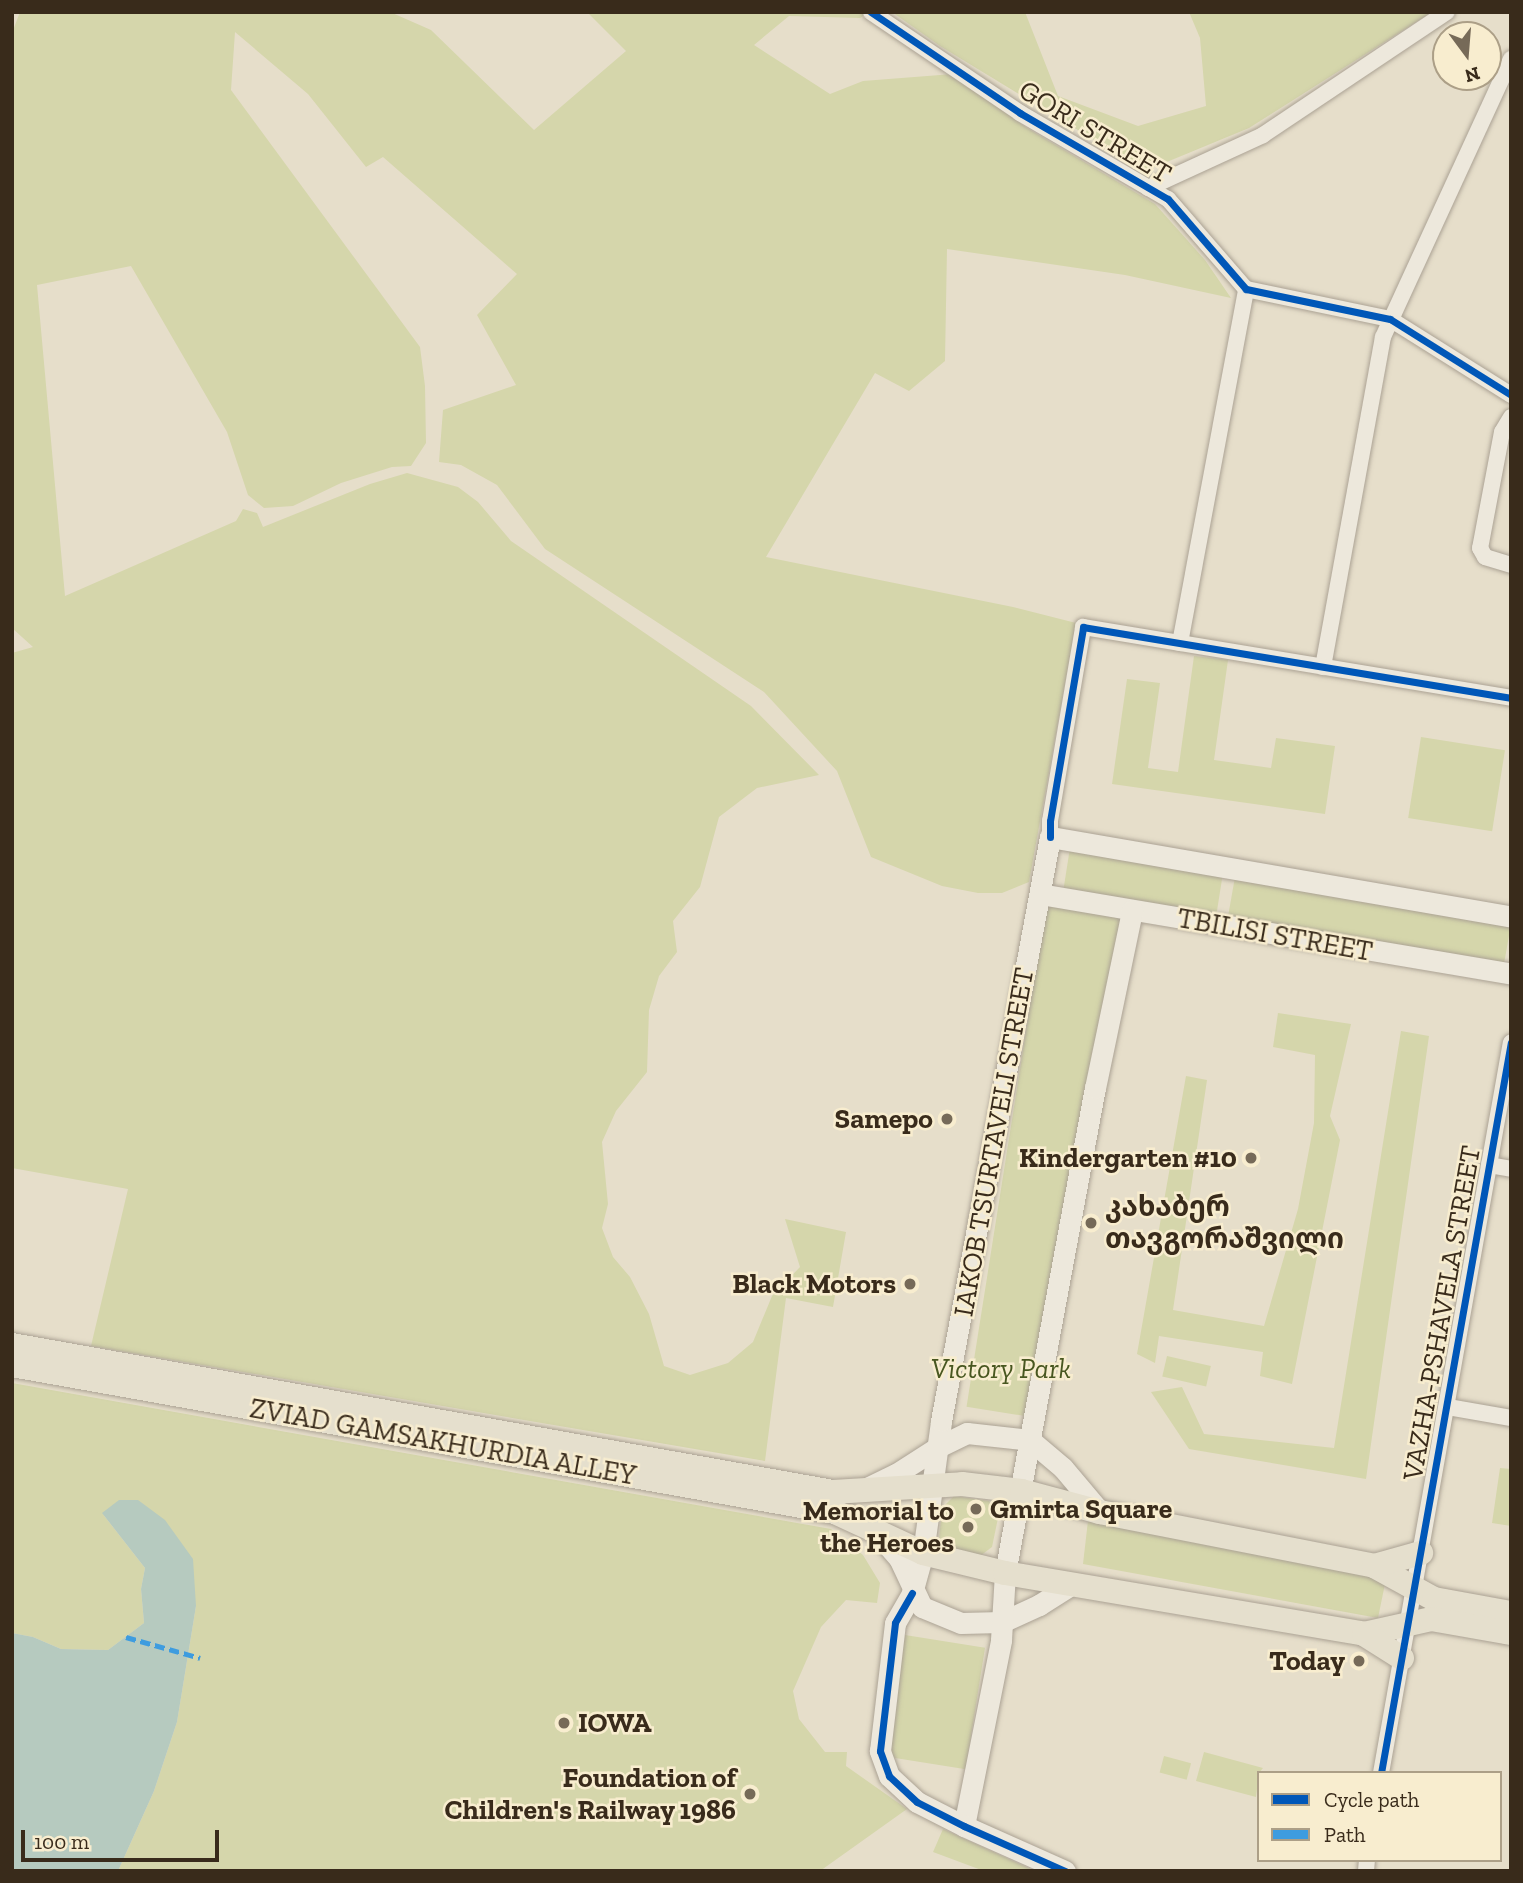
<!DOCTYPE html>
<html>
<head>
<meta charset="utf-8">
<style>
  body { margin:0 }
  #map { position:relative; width:1523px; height:1883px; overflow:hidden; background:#e6deca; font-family:"Zilla Slab","Noto Sans Georgian",serif }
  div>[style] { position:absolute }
  .green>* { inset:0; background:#d5d6ab; transform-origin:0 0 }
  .water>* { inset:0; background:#b6cabf }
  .roads { filter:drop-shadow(0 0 2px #aba294) drop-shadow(0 0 2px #aba294) }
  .street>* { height:16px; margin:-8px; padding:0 8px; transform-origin:8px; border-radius:8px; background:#ede8dc }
  .secondary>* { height:21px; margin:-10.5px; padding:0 10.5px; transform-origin:10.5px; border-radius:10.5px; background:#ede8dc }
  .primary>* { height:24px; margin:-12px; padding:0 12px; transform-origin:12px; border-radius:12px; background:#e5dfcd }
  .quiet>* { height:5px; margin-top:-2.5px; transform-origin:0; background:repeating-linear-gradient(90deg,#3e9cdf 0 10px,transparent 0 15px) }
  .cycleway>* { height:7px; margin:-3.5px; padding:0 3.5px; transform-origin:3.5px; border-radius:3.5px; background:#0057b8 }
  .dots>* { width:19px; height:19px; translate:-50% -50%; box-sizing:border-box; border:4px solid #f8edcf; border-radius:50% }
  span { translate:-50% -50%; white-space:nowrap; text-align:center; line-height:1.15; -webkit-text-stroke:5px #f8edcf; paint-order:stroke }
  .street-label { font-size:28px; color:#392b1b }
  .poi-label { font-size:28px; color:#392b1b; font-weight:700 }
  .right { translate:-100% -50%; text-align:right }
  .left { translate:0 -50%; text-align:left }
  .park-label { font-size:28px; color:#485720; font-style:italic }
  .frame { position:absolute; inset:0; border:14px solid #392b1b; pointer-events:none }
  .legend { position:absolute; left:1257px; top:1771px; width:245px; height:91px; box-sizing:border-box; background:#f8edcf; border:2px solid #ac9f87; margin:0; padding:9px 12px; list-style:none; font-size:21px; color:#392b1b }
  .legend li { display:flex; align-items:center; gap:14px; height:35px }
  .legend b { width:35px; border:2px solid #ac9f87 }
  .north { position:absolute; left:1432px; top:21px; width:70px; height:70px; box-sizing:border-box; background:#f8edcf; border:2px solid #ac9f87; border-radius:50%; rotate:164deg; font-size:19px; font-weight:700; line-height:28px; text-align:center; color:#392b1b }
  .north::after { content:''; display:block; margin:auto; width:24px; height:32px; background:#766a58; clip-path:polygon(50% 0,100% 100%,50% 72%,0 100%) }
  .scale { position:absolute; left:21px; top:1830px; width:198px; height:32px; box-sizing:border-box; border:4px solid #392b1b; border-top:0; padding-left:9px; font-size:21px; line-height:24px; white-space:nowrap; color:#392b1b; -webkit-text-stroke:5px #f8edcf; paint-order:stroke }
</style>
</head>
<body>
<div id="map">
  <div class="green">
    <div style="clip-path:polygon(20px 12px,390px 12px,431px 30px,534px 130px,626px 51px,587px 12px,870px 12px,860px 18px,789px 16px,754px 45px,830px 94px,863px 81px,953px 74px,1027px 128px,1155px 204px,1205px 260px,1231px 298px,1125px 275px,947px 249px,945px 361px,909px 391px,875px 373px,766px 557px,1013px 607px,1076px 623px,1029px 882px,1002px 893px,978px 893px,942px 886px,871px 857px,837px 771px,764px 692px,545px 549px,497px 485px,461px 465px,439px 462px,443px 410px,516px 385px,477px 315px,517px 274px,383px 157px,366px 167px,308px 94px,235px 32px,231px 90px,420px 347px,425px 386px,426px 443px,411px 466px,392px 467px,341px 483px,293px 506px,264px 508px,248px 495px,227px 432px,131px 266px,37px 285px,65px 596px,236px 521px,243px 509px,257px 513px,263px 527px,370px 484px,407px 473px,458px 487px,478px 502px,511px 541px,751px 706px,819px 775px,757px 788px,719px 817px,700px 887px,673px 921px,677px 952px,659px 976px,649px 1010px,647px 1072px,616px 1111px,602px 1142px,608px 1204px,602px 1228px,613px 1257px,630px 1277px,649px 1314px,664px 1366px,690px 1375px,728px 1363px,753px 1342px,772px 1296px,800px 1267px,785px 1219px,846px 1232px,833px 1307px,786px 1298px,765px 1461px,91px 1346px,128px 1189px,12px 1168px,12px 653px,33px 647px,12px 628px,12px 33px)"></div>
    <div style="clip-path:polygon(892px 12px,1025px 12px,1058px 96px,1138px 126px,1206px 106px,1200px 38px,1189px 12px,1432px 12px,1249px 128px,1145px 171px,940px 46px)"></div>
    <div style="clip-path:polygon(1194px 656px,1228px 660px,1214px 760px,1271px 768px,1276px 738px,1335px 746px,1325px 814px,1112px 784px,1127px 679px,1160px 683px,1148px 768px,1178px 772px)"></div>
    <div style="left:1421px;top:737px;width:85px;height:82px;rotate:9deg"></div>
    <div style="left:1070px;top:848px;width:155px;height:46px;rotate:9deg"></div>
    <div style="left:1235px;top:877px;width:280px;height:43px;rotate:10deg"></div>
    <div style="left:1046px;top:905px;width:76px;height:508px;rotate:9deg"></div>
    <div style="clip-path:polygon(1278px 1013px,1351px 1024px,1330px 1116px,1340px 1140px,1292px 1384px,1260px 1376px,1263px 1352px,1159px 1336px,1155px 1363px,1137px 1354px,1186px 1076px,1207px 1080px,1173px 1310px,1264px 1326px,1298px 1209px,1314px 1123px,1315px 1055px,1273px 1047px)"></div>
    <div style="clip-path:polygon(1401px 1031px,1429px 1036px,1366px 1479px,1189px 1449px,1151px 1392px,1182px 1387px,1204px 1434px,1334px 1448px)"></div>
    <div style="left:1167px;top:1356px;width:45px;height:21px;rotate:13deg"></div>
    <div style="clip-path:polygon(12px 1383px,831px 1529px,863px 1555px,880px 1583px,877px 1603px,846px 1600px,821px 1627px,793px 1691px,799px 1719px,825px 1752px,847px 1752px,846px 1766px,907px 1809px,820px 1871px,118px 1871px,154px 1791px,177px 1722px,196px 1606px,102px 1513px,145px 1568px,141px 1589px,144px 1623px,108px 1650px,61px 1649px,33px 1637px,12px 1633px)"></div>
    <div style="clip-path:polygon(1500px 1468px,1511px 1469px,1511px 1526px,1492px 1523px)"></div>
    <div style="clip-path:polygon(954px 1496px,989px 1501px,998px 1518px,992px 1547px,980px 1556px,946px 1551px,939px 1539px,942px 1508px)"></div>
    <div style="clip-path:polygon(1089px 1512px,1387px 1574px,1378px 1618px,1083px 1564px)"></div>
    <div style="left:905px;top:1635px;width:81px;height:123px;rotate:9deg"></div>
    <div style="clip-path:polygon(1204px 1752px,1263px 1768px,1259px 1773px,1256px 1797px,1196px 1781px)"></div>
    <div style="left:1164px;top:1756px;width:28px;height:17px;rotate:15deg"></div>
    <div style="clip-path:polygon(943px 1829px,1035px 1871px,984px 1871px,933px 1852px)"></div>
  </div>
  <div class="water">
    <div style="clip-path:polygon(119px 1500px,138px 1500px,165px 1520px,193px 1559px,196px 1606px,177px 1722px,154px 1791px,118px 1871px,12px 1871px,12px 1633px,33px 1637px,61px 1649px,108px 1650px,144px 1623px,141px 1589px,145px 1568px,102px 1513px)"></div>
  </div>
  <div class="roads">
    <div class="street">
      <div style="left:871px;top:12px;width:180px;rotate:34.1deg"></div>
      <div style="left:1020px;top:113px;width:171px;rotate:30.2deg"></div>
      <div style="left:1168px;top:199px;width:119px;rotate:49.1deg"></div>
      <div style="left:1246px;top:289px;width:147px;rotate:11.8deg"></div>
      <div style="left:1390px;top:319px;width:143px;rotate:32.1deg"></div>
      <div style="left:1148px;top:188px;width:127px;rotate:-24.7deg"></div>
      <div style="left:1263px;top:135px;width:221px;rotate:-33.8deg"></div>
      <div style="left:1511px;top:417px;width:17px;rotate:121deg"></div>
      <div style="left:1502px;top:432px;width:118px;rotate:100.7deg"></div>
      <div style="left:1480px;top:548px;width:10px;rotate:61deg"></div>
      <div style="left:1485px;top:557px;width:27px;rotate:17deg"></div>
      <div style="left:1180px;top:643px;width:360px;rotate:-79.4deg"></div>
      <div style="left:1323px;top:667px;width:335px;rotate:-79.7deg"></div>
      <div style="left:1383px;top:337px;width:306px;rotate:-65.3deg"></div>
      <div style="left:1050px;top:837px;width:16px;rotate:-90deg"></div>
      <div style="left:1050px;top:821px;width:197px;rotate:-80.3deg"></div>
      <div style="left:1083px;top:627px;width:434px;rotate:9.4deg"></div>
      <div style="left:1489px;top:1165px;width:22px;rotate:10deg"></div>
      <div style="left:1448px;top:1407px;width:64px;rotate:9.9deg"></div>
      <div style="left:1381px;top:1773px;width:742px;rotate:-79.92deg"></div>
      <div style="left:1366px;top:1871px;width:11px;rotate:-85deg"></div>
    </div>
    <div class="secondary">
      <div style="left:1040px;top:894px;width:478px;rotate:9.6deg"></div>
      <div style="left:867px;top:1488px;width:32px;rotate:-26deg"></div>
      <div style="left:896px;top:1474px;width:50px;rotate:-32.7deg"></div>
      <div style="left:938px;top:1447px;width:32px;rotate:-26deg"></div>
      <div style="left:967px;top:1433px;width:63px;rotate:6.3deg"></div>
      <div style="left:1030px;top:1440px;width:43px;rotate:40.3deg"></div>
      <div style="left:1063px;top:1468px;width:57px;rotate:49.9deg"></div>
      <div style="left:877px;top:1533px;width:33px;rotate:49deg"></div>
      <div style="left:899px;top:1558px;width:54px;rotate:64.9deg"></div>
      <div style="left:922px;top:1607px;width:42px;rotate:22.3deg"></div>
      <div style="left:961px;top:1623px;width:41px;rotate:-1.4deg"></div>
      <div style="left:1002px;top:1622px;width:41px;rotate:-24.7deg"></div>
      <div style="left:1039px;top:1605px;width:41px;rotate:-32.2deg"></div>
      <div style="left:964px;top:1826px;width:190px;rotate:-78.7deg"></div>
      <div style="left:1001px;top:1640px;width:67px;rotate:-86.6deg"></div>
      <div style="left:1005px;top:1573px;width:493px;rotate:-79.5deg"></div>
      <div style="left:1095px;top:1088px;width:181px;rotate:-78.2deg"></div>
      <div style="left:1065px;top:1871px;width:111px;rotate:-156deg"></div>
      <div style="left:964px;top:1826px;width:53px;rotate:-152.9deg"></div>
      <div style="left:917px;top:1802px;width:38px;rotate:-137deg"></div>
      <div style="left:889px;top:1776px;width:27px;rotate:-110deg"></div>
      <div style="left:880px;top:1751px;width:129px;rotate:-83.3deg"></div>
      <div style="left:895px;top:1623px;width:34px;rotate:-60deg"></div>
      <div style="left:912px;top:1593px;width:41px;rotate:-74.6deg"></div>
      <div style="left:923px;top:1553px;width:133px;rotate:-82.2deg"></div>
      <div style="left:941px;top:1421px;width:594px;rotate:-79.43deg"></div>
      <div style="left:1050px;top:837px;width:468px;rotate:9.8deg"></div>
    </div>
    <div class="primary">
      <div style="left:12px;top:1345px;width:834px;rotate:10.15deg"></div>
      <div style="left:833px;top:1492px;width:129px;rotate:-3.5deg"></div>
      <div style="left:962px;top:1484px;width:60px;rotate:6.7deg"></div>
      <div style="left:1022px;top:1491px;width:81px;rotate:15.1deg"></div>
      <div style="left:1100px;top:1512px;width:279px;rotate:11.1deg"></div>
      <div style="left:1374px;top:1566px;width:68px;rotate:28.8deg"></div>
      <div style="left:1434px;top:1599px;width:78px;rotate:10.3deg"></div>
      <div style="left:12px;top:1365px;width:836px;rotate:10.13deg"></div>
      <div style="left:835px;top:1512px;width:97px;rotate:25deg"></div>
      <div style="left:923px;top:1553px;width:84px;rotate:13.7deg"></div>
      <div style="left:1005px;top:1573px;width:364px;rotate:9.6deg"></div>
      <div style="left:1364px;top:1634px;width:69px;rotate:-12.6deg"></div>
      <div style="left:1431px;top:1619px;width:81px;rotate:9.9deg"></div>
      <div style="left:1374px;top:1566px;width:49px;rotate:-15.5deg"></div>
      <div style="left:1364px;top:1634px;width:45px;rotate:32.3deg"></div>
    </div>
  </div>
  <div class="quiet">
    <div style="left:126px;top:1637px;width:77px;rotate:15.8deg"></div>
  </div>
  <div class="cycleway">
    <div style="left:871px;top:12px;width:180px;rotate:34.1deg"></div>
    <div style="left:1020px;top:113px;width:171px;rotate:30.2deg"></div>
    <div style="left:1168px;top:199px;width:119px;rotate:49.1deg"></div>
    <div style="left:1246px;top:289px;width:147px;rotate:11.8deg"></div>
    <div style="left:1390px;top:319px;width:143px;rotate:32.1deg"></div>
    <div style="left:1050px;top:837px;width:16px;rotate:-90deg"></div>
    <div style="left:1050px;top:821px;width:197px;rotate:-80.3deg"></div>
    <div style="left:1083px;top:627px;width:434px;rotate:9.4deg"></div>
    <div style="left:912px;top:1593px;width:34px;rotate:120deg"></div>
    <div style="left:895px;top:1623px;width:129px;rotate:96.7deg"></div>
    <div style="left:880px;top:1751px;width:27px;rotate:70deg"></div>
    <div style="left:889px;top:1776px;width:38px;rotate:43deg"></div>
    <div style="left:917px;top:1802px;width:53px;rotate:27.1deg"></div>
    <div style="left:964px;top:1826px;width:111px;rotate:24deg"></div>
    <div style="left:1381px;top:1773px;width:742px;rotate:-79.92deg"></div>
  </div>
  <div class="dots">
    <div style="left:947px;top:1119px;background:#766a58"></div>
    <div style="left:1251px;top:1158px;background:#766a58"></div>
    <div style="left:1091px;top:1223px;background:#766a58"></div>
    <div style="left:910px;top:1284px;background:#766a58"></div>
    <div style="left:976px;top:1509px;background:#766a58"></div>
    <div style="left:968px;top:1527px;background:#766a58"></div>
    <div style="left:1359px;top:1661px;background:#766a58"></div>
    <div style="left:564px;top:1723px;background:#766a58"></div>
    <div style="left:750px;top:1794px;background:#766a58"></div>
  </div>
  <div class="street-label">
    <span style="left:1095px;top:132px;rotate:31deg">GORI STREET</span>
    <span style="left:1275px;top:935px;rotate:10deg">TBILISI STREET</span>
    <span style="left:994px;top:1142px;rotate:-80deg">IAKOB TSURTAVELI STREET</span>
    <span style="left:1442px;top:1313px;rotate:-80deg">VAZHA-PSHAVELA STREET</span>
    <span style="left:443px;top:1442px;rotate:10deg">ZVIAD GAMSAKHURDIA ALLEY</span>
  </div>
  <div class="poi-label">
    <span class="right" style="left:933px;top:1119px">Samepo</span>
    <span class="right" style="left:1237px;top:1158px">Kindergarten #10</span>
    <span class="left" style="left:1105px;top:1223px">კახაბერ<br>თავგორაშვილი</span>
    <span class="right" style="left:896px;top:1284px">Black Motors</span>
    <span class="left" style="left:990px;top:1509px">Gmirta Square</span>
    <span class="right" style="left:954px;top:1527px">Memorial to<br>the Heroes</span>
    <span class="right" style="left:1345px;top:1661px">Today</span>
    <span class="left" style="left:578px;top:1723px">IOWA</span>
    <span class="right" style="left:736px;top:1794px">Foundation of<br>Children's Railway 1986</span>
  </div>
  <div class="park-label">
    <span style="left:1001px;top:1369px">Victory Park</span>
  </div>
  <div class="frame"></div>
  <ul class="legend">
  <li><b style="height:9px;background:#0057b8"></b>Cycle path</li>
  <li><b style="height:9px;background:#3e9cdf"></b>Path</li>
  </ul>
  <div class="north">N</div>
  <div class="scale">100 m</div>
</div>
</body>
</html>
